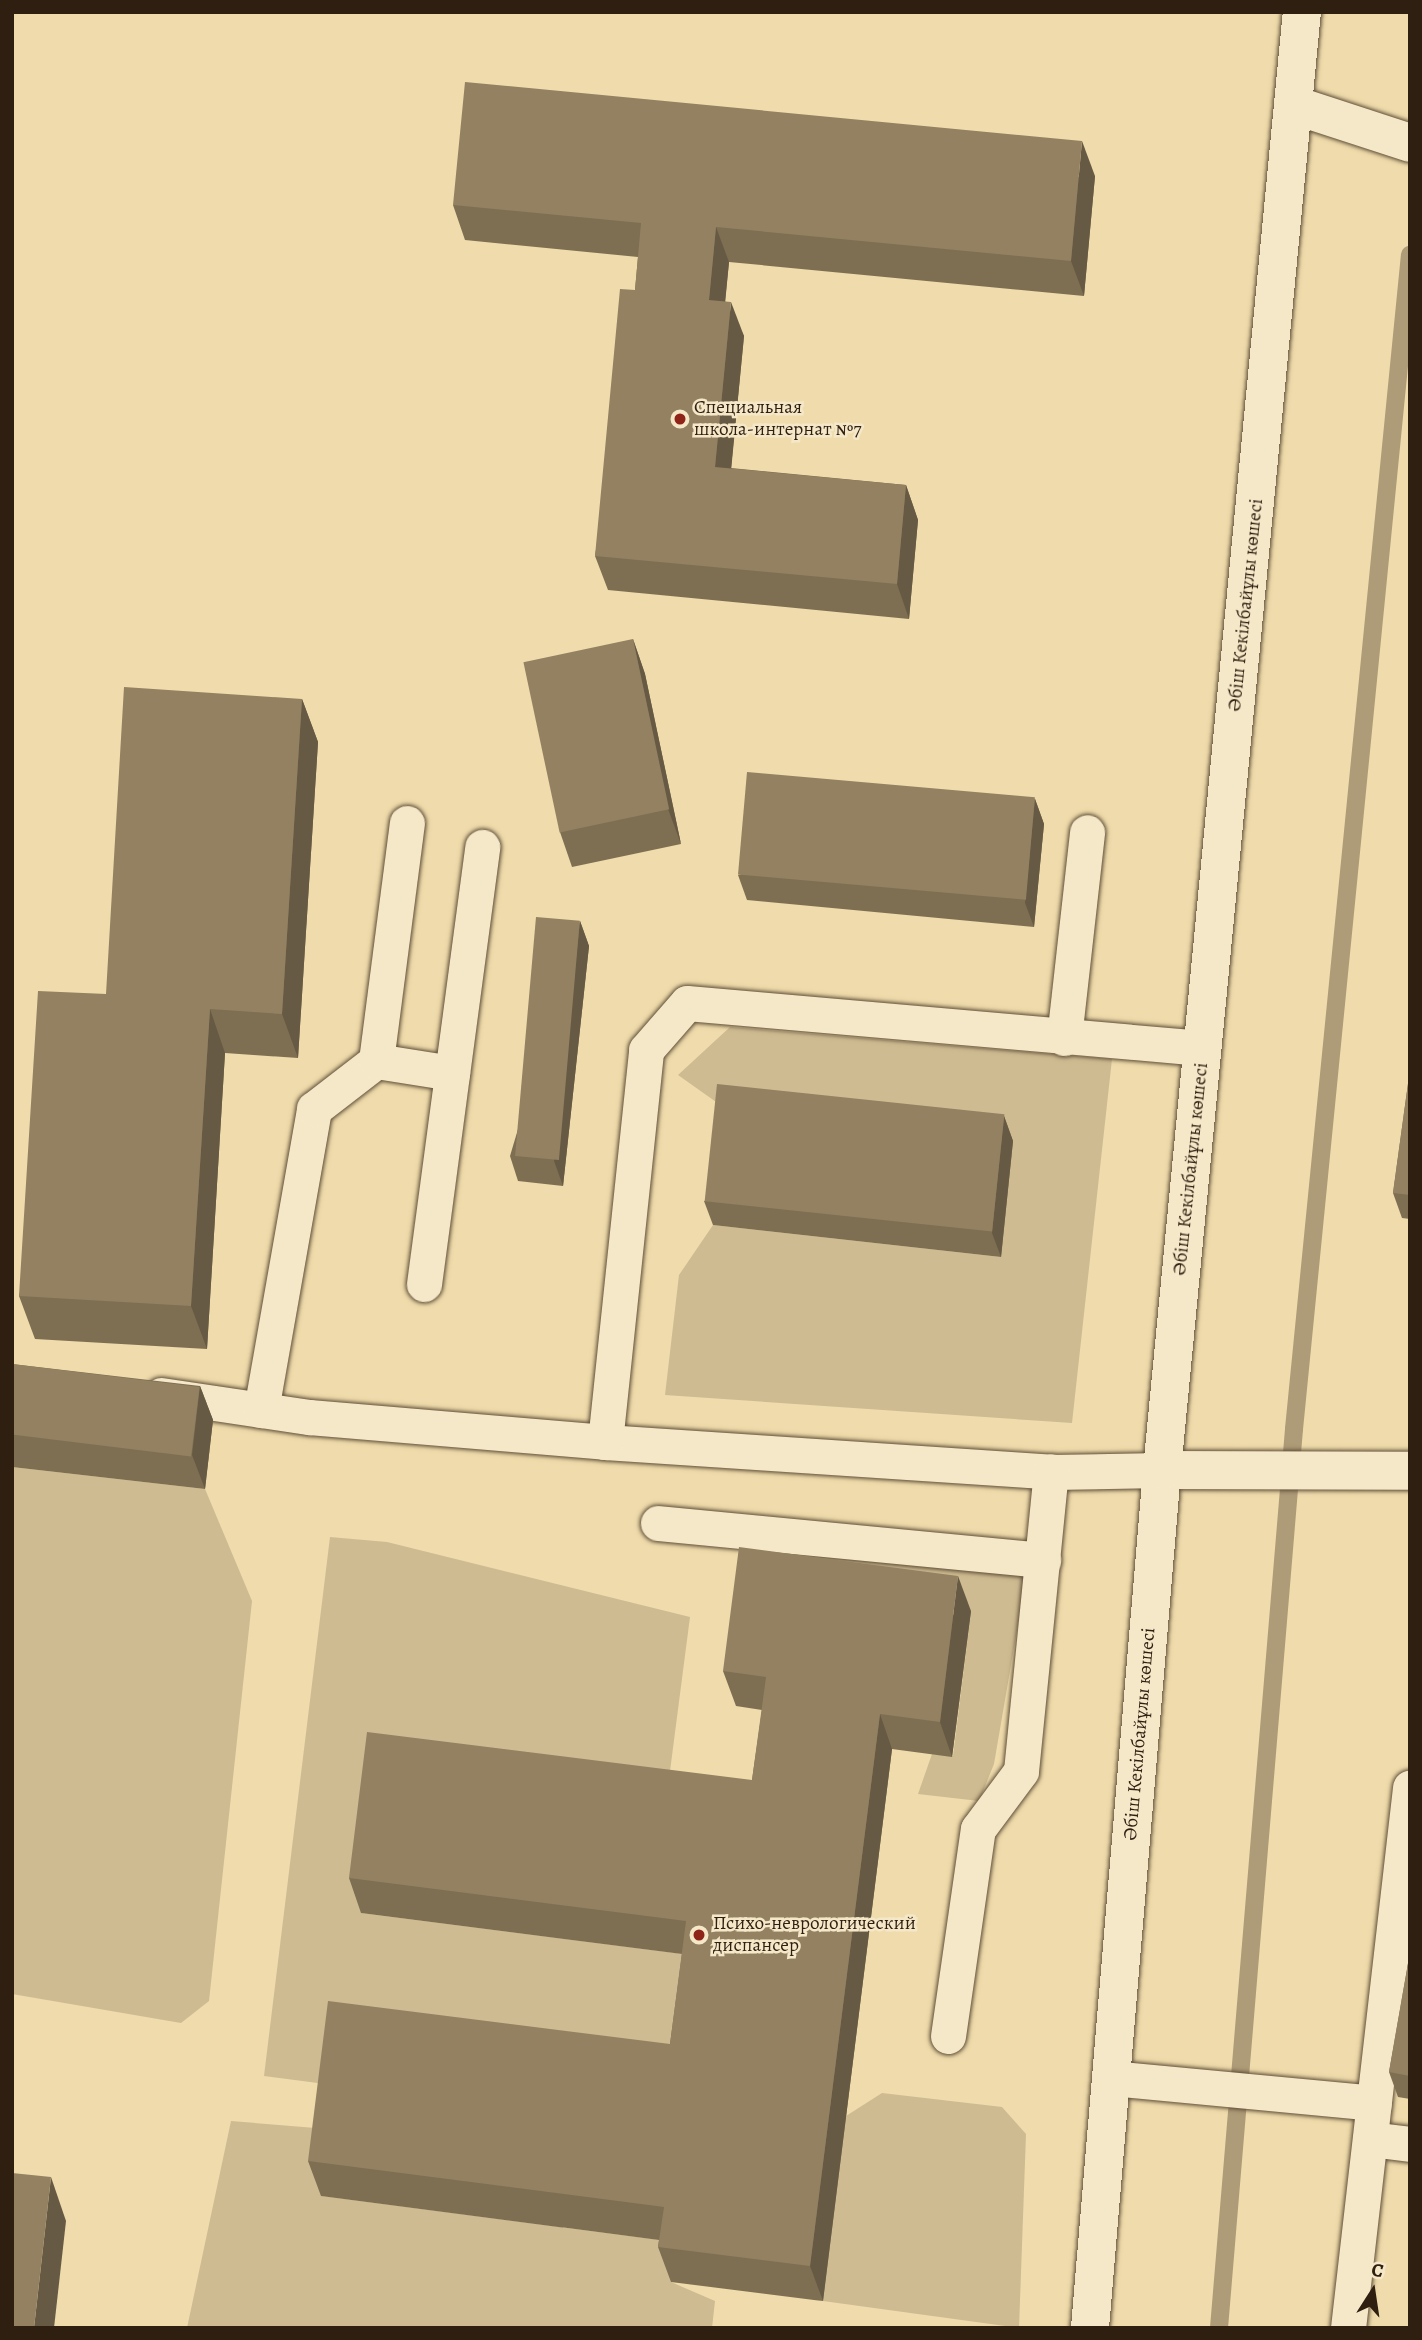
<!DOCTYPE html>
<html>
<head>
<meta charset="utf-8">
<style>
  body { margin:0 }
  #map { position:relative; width:1422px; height:2340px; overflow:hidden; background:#efdbab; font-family:Alegreya,serif }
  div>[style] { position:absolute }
  .green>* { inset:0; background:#cebb91 }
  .stream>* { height:18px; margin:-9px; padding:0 9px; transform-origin:9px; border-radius:9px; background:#ae9b77 }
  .roads { filter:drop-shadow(0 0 2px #5f4e38) drop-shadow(0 0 2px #5f4e38) }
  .service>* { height:35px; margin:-17.5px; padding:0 17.5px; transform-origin:17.5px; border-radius:17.5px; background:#f5e8c8 }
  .minor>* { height:38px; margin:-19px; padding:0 19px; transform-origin:19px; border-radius:19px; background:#f5e8c8 }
  .tertiary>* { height:38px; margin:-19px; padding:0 19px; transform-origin:19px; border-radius:19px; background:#f5e8c8 }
  .wall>* { inset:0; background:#7e6f53 }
  .shaded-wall>* { inset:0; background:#675a44 }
  .building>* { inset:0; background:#938161; transform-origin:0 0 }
  .dots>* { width:19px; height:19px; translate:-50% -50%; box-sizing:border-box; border:4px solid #f5e8c8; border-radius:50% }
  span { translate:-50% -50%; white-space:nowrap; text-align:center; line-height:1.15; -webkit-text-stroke:5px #f5e8c8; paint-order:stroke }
  .poi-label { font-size:19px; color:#2f1f11 }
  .left { translate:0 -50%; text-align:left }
  .street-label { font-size:19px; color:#2f1f11 }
  .frame { position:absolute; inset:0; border:14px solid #2f1f11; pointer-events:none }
  .north { position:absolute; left:1338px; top:2256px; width:70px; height:70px; -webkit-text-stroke:5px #f5e8c8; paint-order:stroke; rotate:12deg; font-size:19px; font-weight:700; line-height:28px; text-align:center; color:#2f1f11 }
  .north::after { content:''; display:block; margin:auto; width:24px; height:32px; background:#2f1f11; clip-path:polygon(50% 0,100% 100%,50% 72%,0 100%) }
</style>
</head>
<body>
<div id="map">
  <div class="green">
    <div style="clip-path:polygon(730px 1027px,1112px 1059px,1072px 1423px,665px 1395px,679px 1275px,713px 1225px,1001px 1257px,726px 1109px,678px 1075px)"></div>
    <div style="clip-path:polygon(12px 1467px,205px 1489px,252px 1601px,209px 2001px,181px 2023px,12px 1994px)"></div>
    <div style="clip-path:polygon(330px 1537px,387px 1542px,690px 1617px,666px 1802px,361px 1913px,699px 1956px,683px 2078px,333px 2085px,264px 2076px)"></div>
    <div style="clip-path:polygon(775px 1550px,1027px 1572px,994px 1764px,979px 1801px,918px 1794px,932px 1754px,953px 1756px,971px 1611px,751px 1582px)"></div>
    <div style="clip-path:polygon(882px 2093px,1002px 2107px,1026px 2134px,1019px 2328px,823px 2301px,846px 2116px)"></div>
    <div style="clip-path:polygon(231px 2121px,328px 2129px,322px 2196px,676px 2242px,671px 2282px,715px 2301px,712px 2328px,187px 2328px)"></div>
  </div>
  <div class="stream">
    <div style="left:1219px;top:2328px;width:902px;rotate:-85.23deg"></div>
    <div style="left:1294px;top:1429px;width:1180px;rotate:-84.36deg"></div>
  </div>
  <div class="roads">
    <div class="service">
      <div style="left:1064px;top:1038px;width:207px;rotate:-83.6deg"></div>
      <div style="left:376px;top:1061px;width:77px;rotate:9deg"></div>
      <div style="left:424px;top:1284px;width:441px;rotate:-82.4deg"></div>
      <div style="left:161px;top:1395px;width:150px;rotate:8.5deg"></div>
      <div style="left:309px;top:1417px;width:297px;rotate:4.8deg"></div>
      <div style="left:605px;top:1442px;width:447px;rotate:3.8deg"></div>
      <div style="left:1051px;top:1472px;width:111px;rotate:-1deg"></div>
      <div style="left:261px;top:1410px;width:306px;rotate:-80deg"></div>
      <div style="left:314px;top:1109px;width:78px;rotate:-37.7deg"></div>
      <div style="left:376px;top:1061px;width:240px;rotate:-82.6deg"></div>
      <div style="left:605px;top:1442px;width:394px;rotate:-84deg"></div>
      <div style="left:646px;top:1050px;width:62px;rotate:-48.9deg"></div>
      <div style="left:687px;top:1003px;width:517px;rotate:4.99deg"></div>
      <div style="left:658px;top:1523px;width:387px;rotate:5.5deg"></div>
      <div style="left:948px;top:2036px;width:209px;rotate:-81.8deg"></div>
      <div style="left:978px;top:1829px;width:72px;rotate:-53.4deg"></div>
      <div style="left:1021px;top:1771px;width:301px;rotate:-84.3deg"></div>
      <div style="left:1111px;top:2078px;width:264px;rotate:5.4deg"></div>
      <div style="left:1370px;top:2139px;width:40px;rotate:7.1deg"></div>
      <div style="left:1348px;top:2328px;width:544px;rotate:-83.45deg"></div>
    </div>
    <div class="minor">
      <div style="left:1294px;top:105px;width:122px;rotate:18.1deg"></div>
    </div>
    <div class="tertiary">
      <div style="left:1162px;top:1470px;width:248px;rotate:0.2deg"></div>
      <div style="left:1090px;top:2328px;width:861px;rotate:-85.2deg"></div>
      <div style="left:1162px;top:1470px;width:1465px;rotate:-84.52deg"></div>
    </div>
  </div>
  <div class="wall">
    <div style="clip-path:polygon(1095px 176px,1084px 296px,729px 262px,725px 301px,744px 336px,731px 468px,906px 485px,918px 520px,909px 619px,608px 590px,595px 556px,635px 290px,638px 257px,465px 240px,453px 205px)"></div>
    <div style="clip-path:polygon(633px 639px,645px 674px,681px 844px,572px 867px,560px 832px)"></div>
    <div style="clip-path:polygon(302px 699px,318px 742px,298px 1058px,225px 1053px,207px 1349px,35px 1339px,19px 1296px,106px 994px)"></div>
    <div style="clip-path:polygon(1035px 799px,1044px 824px,1034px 927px,747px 900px,738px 875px)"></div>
    <div style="clip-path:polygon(580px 921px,589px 946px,563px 1186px,518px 1181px,510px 1156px)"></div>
    <div style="clip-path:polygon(1410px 1069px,1410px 1219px,1402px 1218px,1393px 1193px)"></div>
    <div style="clip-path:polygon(1004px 1116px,1013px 1141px,1001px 1257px,713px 1225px,704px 1201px)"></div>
    <div style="clip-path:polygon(12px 1364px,200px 1386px,213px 1420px,205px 1489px,12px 1467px)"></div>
    <div style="clip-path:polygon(971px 1611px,952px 1757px,892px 1749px,823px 2301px,671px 2282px,658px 2247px,659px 2240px,321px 2196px,308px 2161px,670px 2044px,682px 1954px,361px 1913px,349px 1878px,752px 1780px,762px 1710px,736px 1706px,723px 1671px)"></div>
    <div style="clip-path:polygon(1410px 1952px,1410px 2099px,1398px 2097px,1389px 2072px)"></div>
  </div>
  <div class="shaded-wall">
    <div style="clip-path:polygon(1082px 141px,1095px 176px,1084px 296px,1071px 261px)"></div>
    <div style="clip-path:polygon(716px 227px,729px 262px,722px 335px,709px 300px)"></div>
    <div style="clip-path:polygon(731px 302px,744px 336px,728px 502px,715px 467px)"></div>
    <div style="clip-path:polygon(906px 485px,918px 520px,909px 619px,897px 584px)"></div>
    <div style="clip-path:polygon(633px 639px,645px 674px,681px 844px,668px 809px)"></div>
    <div style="clip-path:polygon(302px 699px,318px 742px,298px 1058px,282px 1014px)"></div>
    <div style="clip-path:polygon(1035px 799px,1044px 824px,1034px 927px,1025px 903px)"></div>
    <div style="clip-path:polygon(580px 921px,589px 946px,563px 1186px,554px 1161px)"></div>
    <div style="clip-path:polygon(210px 1009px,225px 1053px,207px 1349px,191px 1306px)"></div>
    <div style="clip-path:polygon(1004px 1116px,1013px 1141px,1001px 1257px,992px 1233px)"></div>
    <div style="clip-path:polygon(200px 1386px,213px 1420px,205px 1489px,192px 1455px)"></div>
    <div style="clip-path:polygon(958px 1576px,971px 1611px,952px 1757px,940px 1722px)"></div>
    <div style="clip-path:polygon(880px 1714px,892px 1749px,823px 2301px,810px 2266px)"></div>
    <div style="clip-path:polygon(51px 2177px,66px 2221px,54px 2328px,34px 2328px)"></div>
  </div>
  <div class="building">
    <div style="clip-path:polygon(465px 82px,1082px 141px,1071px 261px,716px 227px,709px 300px,731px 302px,715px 467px,906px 485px,897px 584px,595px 556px,620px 289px,635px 290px,641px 223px,453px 205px)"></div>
    <div style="left:633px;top:639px;width:174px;height:112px;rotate:78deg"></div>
    <div style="clip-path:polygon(124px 687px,302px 699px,282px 1014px,210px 1009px,191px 1306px,19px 1296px,38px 991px,106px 994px)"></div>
    <div style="left:747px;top:772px;width:289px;height:103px;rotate:5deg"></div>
    <div style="left:536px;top:917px;width:44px;height:240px;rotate:5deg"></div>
    <div style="clip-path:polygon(1410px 1069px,1410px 1195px,1393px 1193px)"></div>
    <div style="left:717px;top:1084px;width:289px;height:118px;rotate:6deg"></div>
    <div style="left:12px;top:1364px;width:189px;height:70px;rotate:7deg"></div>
    <div style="clip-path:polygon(739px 1547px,958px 1576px,940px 1722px,880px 1714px,810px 2266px,658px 2247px,664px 2207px,308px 2161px,328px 2001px,670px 2044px,686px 1921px,349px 1878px,367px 1732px,752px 1780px,766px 1677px,723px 1671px)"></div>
    <div style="clip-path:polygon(1410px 1952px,1410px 2076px,1389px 2072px)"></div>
    <div style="clip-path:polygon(12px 2173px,51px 2177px,34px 2328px,12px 2328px)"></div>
  </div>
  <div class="dots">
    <div style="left:680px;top:419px;background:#8f2418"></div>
    <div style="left:699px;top:1935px;background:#8f2418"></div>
  </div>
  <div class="poi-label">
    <span class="left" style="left:694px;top:419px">Специальная<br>школа-интернат №7</span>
    <span class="left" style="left:713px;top:1935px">Психо-неврологический<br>диспансер</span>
  </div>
  <div class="street-label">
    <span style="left:1246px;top:605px;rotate:-84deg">Әбіш Кекілбайұлы көшесі</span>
    <span style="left:1191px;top:1169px;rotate:-84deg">Әбіш Кекілбайұлы көшесі</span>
    <span style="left:1140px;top:1734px;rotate:-85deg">Әбіш Кекілбайұлы көшесі</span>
  </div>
  <div class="frame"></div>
  <div class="north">С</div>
</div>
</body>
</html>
